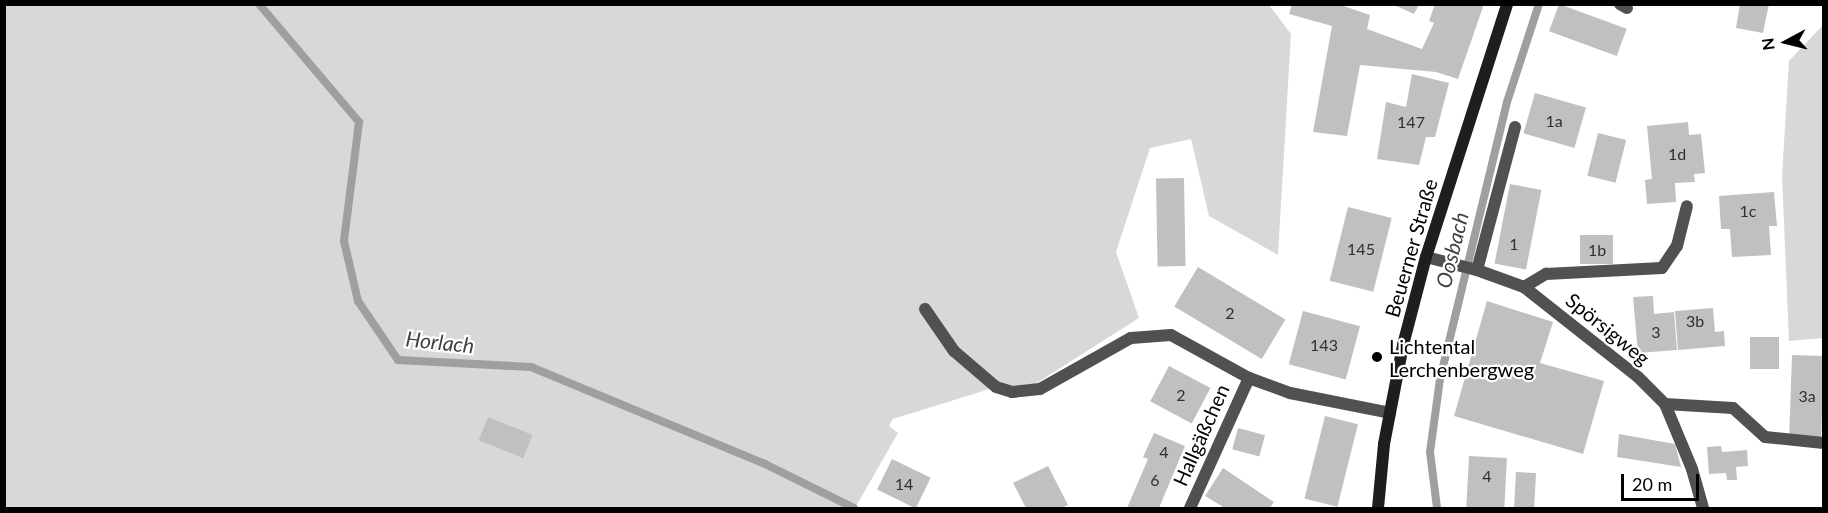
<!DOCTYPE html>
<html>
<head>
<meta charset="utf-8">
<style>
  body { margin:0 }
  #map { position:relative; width:1828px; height:513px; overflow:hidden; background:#fff; font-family:Lato,sans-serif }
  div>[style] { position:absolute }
  .green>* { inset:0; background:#d8d8d8 }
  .stream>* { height:8px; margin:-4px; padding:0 4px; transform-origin:4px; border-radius:4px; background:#9f9f9f }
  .building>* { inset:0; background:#c0c0c0; transform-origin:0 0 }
  .lane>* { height:12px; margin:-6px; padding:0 6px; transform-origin:6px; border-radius:6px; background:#515151 }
  .street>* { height:12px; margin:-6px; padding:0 6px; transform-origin:6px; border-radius:6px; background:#515151 }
  .secondary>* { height:12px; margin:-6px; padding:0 6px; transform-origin:6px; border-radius:6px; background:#1e1e1e }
  .dots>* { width:16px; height:16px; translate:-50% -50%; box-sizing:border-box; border:3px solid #fff; border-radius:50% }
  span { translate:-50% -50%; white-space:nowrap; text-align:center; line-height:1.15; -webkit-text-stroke:4.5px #fff; paint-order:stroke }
  .number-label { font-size:16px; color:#303030 }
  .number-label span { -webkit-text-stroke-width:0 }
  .street-label { font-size:20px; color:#000 }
  .poi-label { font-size:20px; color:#000 }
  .left { translate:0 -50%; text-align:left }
  .water-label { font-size:21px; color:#404040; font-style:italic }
  .frame { position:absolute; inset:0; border:6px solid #000; pointer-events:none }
  .north { position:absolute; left:1756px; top:12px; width:60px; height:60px; -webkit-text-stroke:4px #fff; paint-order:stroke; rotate:263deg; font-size:16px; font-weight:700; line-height:24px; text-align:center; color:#000 }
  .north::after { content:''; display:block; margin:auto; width:21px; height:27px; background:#000; clip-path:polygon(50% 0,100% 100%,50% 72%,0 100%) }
  .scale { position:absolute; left:1621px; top:474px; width:78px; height:27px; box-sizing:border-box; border:3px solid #000; border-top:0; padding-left:8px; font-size:18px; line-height:21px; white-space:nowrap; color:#000; -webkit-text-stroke:4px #fff; paint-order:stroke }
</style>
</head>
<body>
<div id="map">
  <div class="green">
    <div style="clip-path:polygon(4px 5px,1269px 5px,1291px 34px,1278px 255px,1209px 216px,1191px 139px,1150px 148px,1116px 252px,1139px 318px,1035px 384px,996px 387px,893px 419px,889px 426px,898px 433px,855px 508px,5px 508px)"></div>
    <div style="clip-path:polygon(1823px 25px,1823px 338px,1789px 341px,1782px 176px,1789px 61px)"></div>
  </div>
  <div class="stream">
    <div style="left:259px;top:4px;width:155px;rotate:49.7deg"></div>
    <div style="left:359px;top:122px;width:120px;rotate:97.2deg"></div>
    <div style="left:344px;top:241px;width:62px;rotate:76.9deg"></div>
    <div style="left:358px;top:301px;width:71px;rotate:55.9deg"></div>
    <div style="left:398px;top:360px;width:133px;rotate:3deg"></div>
    <div style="left:531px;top:367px;width:253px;rotate:22.5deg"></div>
    <div style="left:765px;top:464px;width:99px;rotate:26.3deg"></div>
    <div style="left:1437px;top:508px;width:56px;rotate:-97.1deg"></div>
    <div style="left:1430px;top:452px;width:74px;rotate:-82.2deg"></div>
    <div style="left:1440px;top:379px;width:285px;rotate:-76.4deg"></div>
    <div style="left:1507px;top:102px;width:103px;rotate:-71.9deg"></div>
  </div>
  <div class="building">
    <div style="clip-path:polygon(1292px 4px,1338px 4px,1370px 15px,1367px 29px,1422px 49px,1434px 23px,1429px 21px,1435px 4px,1484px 4px,1458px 79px,1436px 72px,1360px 65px,1347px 136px,1313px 132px,1332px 26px,1289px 14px)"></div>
    <div style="left:1559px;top:4px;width:72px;height:29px;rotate:20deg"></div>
    <div style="clip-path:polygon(1740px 4px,1769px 4px,1763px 33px,1736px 28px)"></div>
    <div style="clip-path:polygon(1394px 5px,1419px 5px,1414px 14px)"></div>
    <div style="clip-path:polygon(1412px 74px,1449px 83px,1435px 137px,1426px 137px,1419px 165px,1377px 159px,1386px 102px,1406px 107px)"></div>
    <div style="left:1535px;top:93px;width:53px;height:42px;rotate:16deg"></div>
    <div style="clip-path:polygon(1688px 122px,1689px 135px,1701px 134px,1705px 173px,1694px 174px,1695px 182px,1675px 183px,1676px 202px,1647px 204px,1645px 180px,1652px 179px,1647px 126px)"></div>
    <div style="left:1598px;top:133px;width:29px;height:44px;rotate:14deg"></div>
    <div style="left:1184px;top:178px;width:88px;height:28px;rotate:89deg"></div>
    <div style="left:1510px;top:184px;width:32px;height:81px;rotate:11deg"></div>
    <div style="clip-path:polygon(1774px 192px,1777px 226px,1769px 226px,1771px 255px,1732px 257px,1730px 229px,1721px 229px,1719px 196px)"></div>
    <div style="left:1348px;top:207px;width:45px;height:76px;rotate:14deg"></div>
    <div style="left:1580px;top:235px;width:33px;height:29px"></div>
    <div style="left:1198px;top:267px;width:102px;height:46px;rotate:31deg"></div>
    <div style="clip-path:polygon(1653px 296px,1654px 314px,1674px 312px,1677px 350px,1638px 353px,1633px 297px)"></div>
    <div style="clip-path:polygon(1487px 301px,1553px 322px,1540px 363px,1604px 381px,1583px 454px,1454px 416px)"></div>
    <div style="clip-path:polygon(1713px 308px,1715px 332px,1724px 331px,1725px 346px,1678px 350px,1675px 311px)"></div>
    <div style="left:1303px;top:311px;width:59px;height:55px;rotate:15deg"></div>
    <div style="left:1750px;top:337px;width:29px;height:32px"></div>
    <div style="left:1792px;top:355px;width:32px;height:81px;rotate:2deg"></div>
    <div style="left:1169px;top:366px;width:47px;height:40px;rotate:28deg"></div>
    <div style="left:1325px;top:416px;width:34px;height:85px;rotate:14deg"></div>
    <div style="left:488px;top:417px;width:48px;height:25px;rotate:22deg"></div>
    <div style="left:1238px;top:428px;width:28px;height:22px;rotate:15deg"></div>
    <div style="clip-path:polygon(1154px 433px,1185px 446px,1159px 508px,1127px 508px,1148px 459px,1143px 457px)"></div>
    <div style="clip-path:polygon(1619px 434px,1675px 444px,1681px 467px,1617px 457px)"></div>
    <div style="clip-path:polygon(1721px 446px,1722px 452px,1747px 450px,1748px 466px,1736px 467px,1737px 480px,1727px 480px,1726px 473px,1709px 474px,1707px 447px)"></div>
    <div style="left:1469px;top:456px;width:38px;height:52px;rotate:3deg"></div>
    <div style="left:892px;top:459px;width:43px;height:34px;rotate:26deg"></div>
    <div style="clip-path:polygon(1048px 466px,1068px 505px,1062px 508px,1026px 508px,1013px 483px)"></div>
    <div style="clip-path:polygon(1223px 468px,1274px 502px,1270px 508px,1225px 508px,1205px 496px)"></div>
    <div style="left:1516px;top:472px;width:20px;height:36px;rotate:3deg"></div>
  </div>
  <div class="lane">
    <div style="left:1620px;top:4px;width:8px;rotate:30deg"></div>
    <div style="left:1477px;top:270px;width:148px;rotate:-75.1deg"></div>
    <div style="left:1524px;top:287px;width:26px;rotate:-31deg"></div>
    <div style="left:1546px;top:274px;width:116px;rotate:-3deg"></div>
    <div style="left:1662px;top:268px;width:27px;rotate:-56deg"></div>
    <div style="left:1677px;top:246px;width:41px;rotate:-76deg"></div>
    <div style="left:1665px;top:404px;width:68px;rotate:3.4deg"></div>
    <div style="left:1733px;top:408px;width:43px;rotate:42.2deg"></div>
    <div style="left:1765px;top:437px;width:59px;rotate:5.8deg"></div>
  </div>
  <div class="street">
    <div style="left:1426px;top:257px;width:53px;rotate:14.3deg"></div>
    <div style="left:1477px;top:270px;width:50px;rotate:19.9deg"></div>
    <div style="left:1524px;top:287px;width:145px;rotate:38.3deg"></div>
    <div style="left:1638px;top:377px;width:38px;rotate:45deg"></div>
    <div style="left:1665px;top:404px;width:70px;rotate:67.4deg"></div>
    <div style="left:1692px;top:469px;width:41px;rotate:74.2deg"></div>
    <div style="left:925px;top:309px;width:51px;rotate:55.4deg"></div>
    <div style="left:954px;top:351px;width:55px;rotate:40.6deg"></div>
    <div style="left:996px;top:387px;width:17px;rotate:17deg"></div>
    <div style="left:1012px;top:392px;width:28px;rotate:-6deg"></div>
    <div style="left:1040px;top:389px;width:104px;rotate:-29.3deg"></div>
    <div style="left:1131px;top:338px;width:40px;rotate:-4.3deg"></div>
    <div style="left:1171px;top:335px;width:89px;rotate:28.9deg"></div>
    <div style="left:1249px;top:378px;width:44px;rotate:20.1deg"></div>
    <div style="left:1290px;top:393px;width:102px;rotate:11.3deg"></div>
    <div style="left:1190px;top:508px;width:143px;rotate:-65.6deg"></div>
  </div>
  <div class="secondary">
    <div style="left:1378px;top:508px;width:64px;rotate:-84.6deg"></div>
    <div style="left:1384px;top:444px;width:101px;rotate:-79.1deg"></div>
    <div style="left:1403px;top:345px;width:91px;rotate:-75.4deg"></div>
    <div style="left:1426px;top:257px;width:266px;rotate:-72.2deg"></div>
  </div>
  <div class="dots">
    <div style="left:1377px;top:357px;background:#000"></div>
  </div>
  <div class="number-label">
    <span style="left:1554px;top:121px">1a</span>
    <span style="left:1411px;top:122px">147</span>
    <span style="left:1677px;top:154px">1d</span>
    <span style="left:1748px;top:211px">1c</span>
    <span style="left:1514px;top:244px">1</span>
    <span style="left:1361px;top:249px">145</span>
    <span style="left:1597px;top:250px">1b</span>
    <span style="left:1230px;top:313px">2</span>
    <span style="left:1695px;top:321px">3b</span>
    <span style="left:1656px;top:332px">3</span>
    <span style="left:1324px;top:345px">143</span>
    <span style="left:1181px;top:395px">2</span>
    <span style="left:1807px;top:396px">3a</span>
    <span style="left:1164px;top:452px">4</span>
    <span style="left:1487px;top:476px">4</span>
    <span style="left:1155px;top:480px">6</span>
    <span style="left:904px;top:484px">14</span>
  </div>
  <div class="street-label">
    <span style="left:1411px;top:248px;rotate:-74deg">Beuerner Straße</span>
    <span style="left:1608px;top:329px;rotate:39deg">Spörsigweg</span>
    <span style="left:1201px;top:435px;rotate:-66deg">Hallgäßchen</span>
  </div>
  <div class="poi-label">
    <span class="left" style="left:1389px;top:358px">Lichtental<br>Lerchenbergweg</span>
  </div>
  <div class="water-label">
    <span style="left:1452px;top:250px;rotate:-76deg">Oosbach</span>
    <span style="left:440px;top:342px;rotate:6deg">Horlach</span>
  </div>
  <div class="frame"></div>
  <div class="north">N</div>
  <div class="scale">20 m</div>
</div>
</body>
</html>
